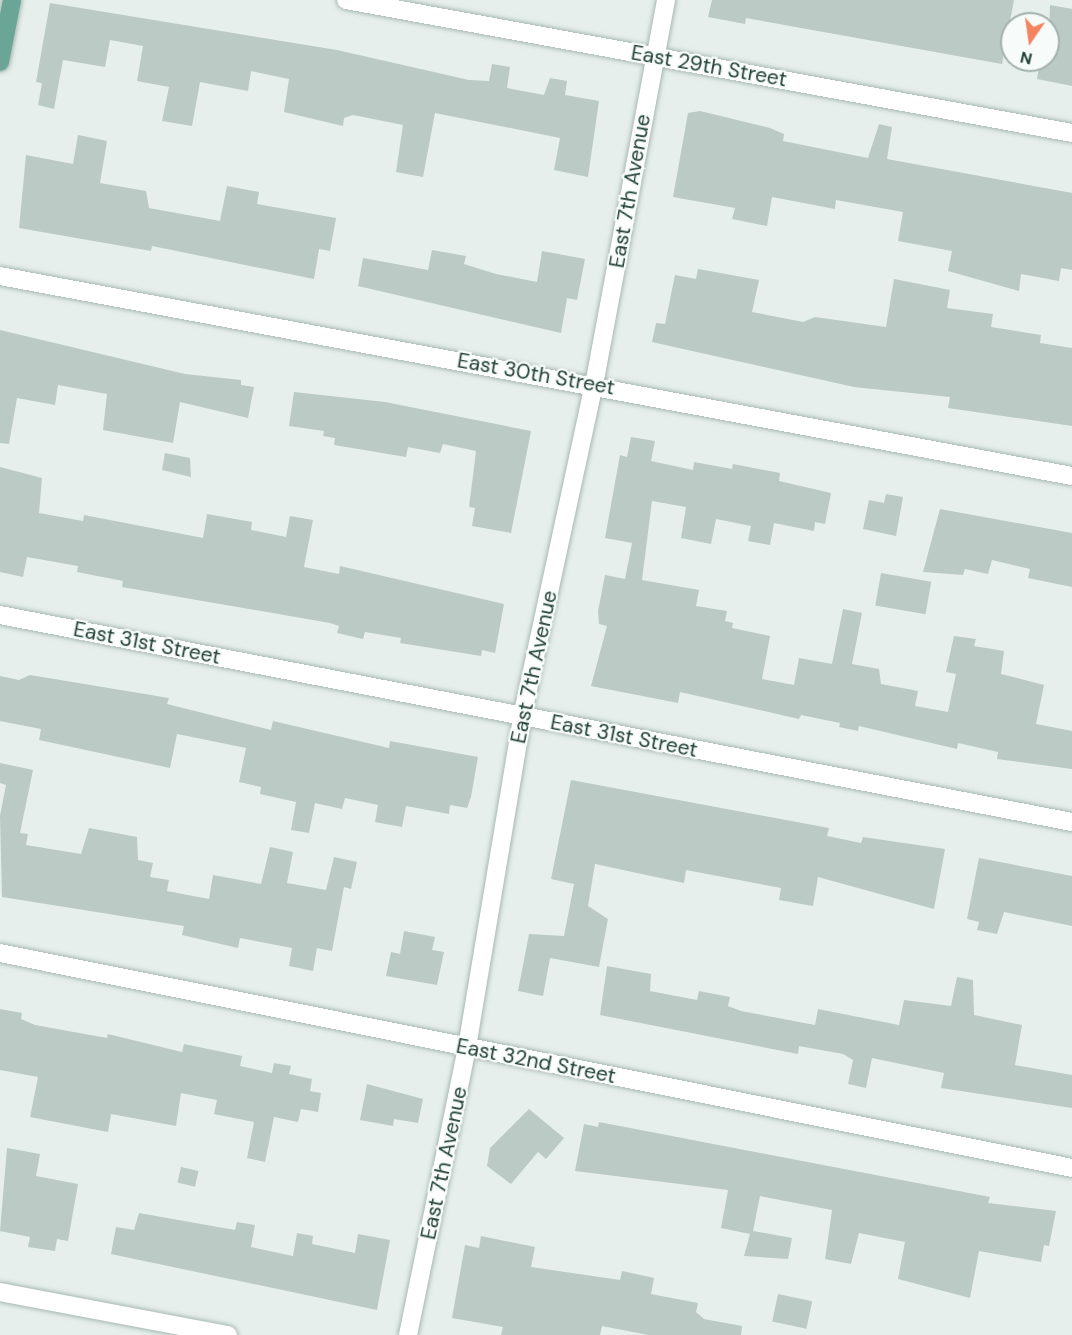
<!DOCTYPE html>
<html>
<head>
<meta charset="utf-8">
<style>
  body { margin:0 }
  #map { position:relative; width:1072px; height:1335px; overflow:hidden; background:#e6efeb; font-family:"DM Sans",sans-serif }
  div>[style] { position:absolute }
  .building>* { inset:0; background:#bbcac4; transform-origin:0 0 }
  .roads { filter:drop-shadow(0 0 2px #a8b8b2) drop-shadow(0 0 2px #a8b8b2) }
  .minor>* { height:18px; margin:-9px; padding:0 9px; transform-origin:9px; border-radius:9px; background:#fff }
  .tertiary>* { height:18px; margin:-9px; padding:0 9px; transform-origin:9px; border-radius:9px; background:#fff }
  .primary>* { height:18px; margin:-9px; padding:0 9px; transform-origin:9px; border-radius:9px; background:#6aa596 }
  span { translate:-50% -50%; white-space:nowrap; text-align:center; line-height:1.15; -webkit-text-stroke:4.5px #f7fbf9; paint-order:stroke }
  .street-label { font-size:21px; color:#24423a }
  .north { position:absolute; left:1000px; top:12px; width:60px; height:60px; box-sizing:border-box; background:#f7fbf9; border:2px solid #a3b1ad; border-radius:50%; rotate:193deg; font-size:16px; font-weight:700; line-height:24px; text-align:center; color:#24423a }
  .north::after { content:''; display:block; margin:auto; width:21px; height:27px; background:#f4845f; clip-path:polygon(50% 0,100% 100%,50% 72%,0 100%) }
</style>
</head>
<body>
<div id="map">
  <div class="building">
    <div style="clip-path:polygon(712px 0,1014px 0,1002px 64px,746px 18px,745px 24px,708px 17px)"></div>
    <div style="clip-path:polygon(50px 3px,337px 50px,469px 80px,489px 81px,492px 64px,510px 67px,507px 88px,544px 95px,550px 78px,567px 81px,565px 95px,599px 101px,588px 177px,554px 170px,560px 138px,435px 113px,423px 177px,396px 172px,403px 125px,353px 115px,344px 118px,343px 126px,284px 112px,289px 79px,251px 71px,248px 91px,200px 82px,192px 126px,162px 121px,169px 87px,137px 81px,143px 46px,110px 40px,105px 67px,63px 60px,54px 109px,38px 105px,42px 83px,36px 82px)"></div>
    <div style="clip-path:polygon(1050px 5px,1072px 9px,1072px 86px,1037px 79px,1040px 60px,1048px 60px)"></div>
    <div style="clip-path:polygon(700px 111px,770px 128px,784px 134px,783px 141px,868px 158px,879px 124px,892px 127px,887px 159px,1072px 193px,1072px 270px,1061px 268px,1059px 281px,1021px 274px,1019px 291px,948px 271px,952px 251px,898px 241px,903px 212px,836px 200px,835px 209px,772px 197px,767px 226px,732px 219px,735px 208px,673px 197px,688px 113px)"></div>
    <div style="clip-path:polygon(78px 135px,107px 141px,100px 183px,146px 191px,149px 208px,220px 221px,227px 186px,259px 192px,257px 204px,336px 218px,330px 251px,319px 249px,314px 279px,152px 246px,151px 251px,19px 228px,26px 155px,73px 164px)"></div>
    <div style="clip-path:polygon(432px 250px,466px 256px,464px 264px,496px 274px,537px 282px,542px 251px,585px 259px,577px 300px,567px 298px,561px 333px,358px 286px,363px 258px,428px 270px)"></div>
    <div style="clip-path:polygon(698px 269px,759px 280px,752px 312px,803px 322px,815px 317px,886px 327px,894px 279px,950px 290px,947px 308px,993px 314px,991px 327px,1041px 335px,1040px 343px,1072px 348px,1072px 426px,948px 408px,950px 397px,854px 387px,652px 342px,656px 323px,665px 324px,675px 275px,696px 279px)"></div>
    <div style="clip-path:polygon(0 330px,185px 374px,241px 380px,241px 385px,254px 387px,248px 418px,180px 402px,173px 443px,103px 430px,107px 394px,58px 385px,55px 405px,17px 398px,9px 444px,0 443px)"></div>
    <div style="clip-path:polygon(294px 392px,385px 402px,531px 431px,511px 533px,472px 526px,475px 508px,469px 507px,476px 451px,443px 444px,440px 453px,408px 447px,406px 457px,334px 445px,335px 438px,323px 436px,324px 431px,289px 426px)"></div>
    <div style="clip-path:polygon(631px 437px,655px 441px,651px 461px,693px 470px,694px 462px,732px 469px,733px 464px,780px 473px,779px 481px,831px 493px,825px 524px,815px 522px,814px 531px,774px 523px,770px 545px,748px 541px,751px 526px,716px 519px,711px 544px,681px 538px,686px 507px,652px 501px,642px 580px,699px 590px,696px 606px,727px 611px,725px 621px,733px 623px,732px 628px,770px 636px,762px 679px,794px 685px,799px 658px,832px 664px,843px 609px,862px 613px,852px 664px,879px 669px,881px 684px,918px 691px,915px 706px,948px 712px,956px 674px,946px 672px,954px 636px,976px 639px,974px 646px,1004px 651px,1001px 674px,1044px 685px,1036px 724px,1072px 731px,1072px 769px,997px 759px,998px 752px,958px 743px,957px 749px,859px 726px,858px 731px,839px 727px,840px 723px,801px 715px,799px 719px,680px 692px,678px 703px,591px 686px,607px 626px,599px 624px,598px 611px,605px 575px,625px 579px,632px 543px,605px 538px,620px 455px,627px 457px)"></div>
    <div style="clip-path:polygon(165px 453px,190px 458px,191px 477px,162px 470px)"></div>
    <div style="clip-path:polygon(0 467px,42px 478px,39px 513px,83px 521px,84px 515px,203px 538px,207px 514px,252px 522px,251px 530px,286px 537px,290px 516px,313px 520px,304px 567px,339px 574px,340px 566px,504px 604px,495px 653px,482px 650px,481px 656px,400px 643px,401px 638px,365px 632px,363px 639px,337px 633px,339px 626px,330px 623px,122px 587px,123px 581px,77px 572px,78px 566px,27px 557px,23px 577px,0 572px)"></div>
    <div style="clip-path:polygon(886px 494px,903px 497px,896px 536px,863px 529px,869px 500px,884px 503px)"></div>
    <div style="clip-path:polygon(940px 509px,1072px 533px,1072px 587px,1028px 578px,1030px 569px,992px 560px,988px 574px,965px 569px,963px 575px,923px 572px)"></div>
    <div style="left:881px;top:573px;width:51px;height:33px;rotate:10deg"></div>
    <div style="clip-path:polygon(30px 675px,169px 698px,167px 704px,271px 730px,273px 721px,389px 748px,390px 741px,478px 757px,471px 797px,467px 808px,450px 805px,449px 814px,406px 806px,402px 827px,375px 822px,378px 805px,345px 798px,342px 809px,315px 803px,309px 833px,291px 830px,296px 802px,260px 794px,261px 787px,239px 782px,246px 748px,177px 734px,170px 768px,39px 740px,41px 729px,0 721px,0 676px,19px 680px)"></div>
    <div style="clip-path:polygon(0 763px,33px 770px,20px 833px,28px 834px,26px 845px,81px 854px,89px 828px,137px 837px,138px 860px,153px 863px,150px 877px,169px 880px,167px 891px,209px 899px,213px 875px,261px 884px,270px 847px,293px 852px,287px 883px,326px 890px,334px 857px,357px 862px,351px 889px,344px 887px,332px 951px,317px 948px,313px 971px,289px 966px,292px 948px,240px 938px,238px 948px,182px 935px,184px 926px,2px 897px,0 816px,6px 785px,0 783px)"></div>
    <div style="clip-path:polygon(571px 780px,829px 828px,827px 836px,861px 843px,863px 837px,945px 849px,934px 909px,818px 877px,813px 906px,779px 900px,781px 888px,686px 870px,684px 883px,595px 864px,588px 906px,608px 919px,599px 967px,550px 958px,543px 996px,518px 991px,529px 934px,564px 936px,574px 884px,551px 879px)"></div>
    <div style="clip-path:polygon(979px 858px,1072px 876px,1072px 926px,1004px 912px,997px 934px,977px 930px,979px 922px,967px 919px)"></div>
    <div style="clip-path:polygon(404px 931px,435px 937px,432px 950px,444px 952px,437px 985px,386px 976px,391px 952px,400px 954px)"></div>
    <div style="clip-path:polygon(607px 966px,651px 974px,650px 991px,697px 1000px,699px 991px,730px 997px,728px 1006px,741px 1011px,815px 1025px,818px 1009px,899px 1025px,904px 1000px,951px 1006px,957px 977px,973px 980px,974px 1015px,1022px 1025px,1015px 1065px,1072px 1075px,1072px 1108px,941px 1088px,944px 1073px,872px 1058px,866px 1088px,848px 1084px,853px 1060px,843px 1054px,799px 1046px,798px 1054px,600px 1015px)"></div>
    <div style="clip-path:polygon(0 1009px,22px 1013px,21px 1019px,35px 1025px,107px 1038px,108px 1034px,182px 1052px,184px 1044px,242px 1056px,240px 1066px,272px 1073px,274px 1063px,291px 1066px,289px 1074px,312px 1079px,310px 1091px,321px 1093px,318px 1112px,301px 1109px,298px 1122px,274px 1117px,265px 1162px,247px 1158px,254px 1122px,214px 1114px,217px 1100px,181px 1093px,176px 1126px,111px 1114px,108px 1132px,30px 1117px,38px 1077px,0 1070px)"></div>
    <div style="clip-path:polygon(367px 1084px,423px 1099px,418px 1123px,394px 1119px,393px 1126px,360px 1120px)"></div>
    <div style="clip-path:polygon(529px 1109px,564px 1138px,546px 1159px,538px 1152px,511px 1184px,487px 1166px,490px 1148px)"></div>
    <div style="clip-path:polygon(599px 1122px,990px 1197px,988px 1203px,1056px 1211px,1049px 1246px,1044px 1245px,1041px 1262px,979px 1251px,970px 1298px,898px 1279px,905px 1242px,859px 1233px,851px 1264px,825px 1259px,832px 1210px,760px 1196px,753px 1231px,792px 1238px,788px 1259px,744px 1256px,750px 1234px,721px 1228px,728px 1190px,575px 1171px,584px 1124px,598px 1127px)"></div>
    <div style="clip-path:polygon(7px 1148px,40px 1154px,36px 1176px,78px 1184px,68px 1241px,57px 1239px,55px 1251px,28px 1247px,30px 1237px,0 1231px)"></div>
    <div style="left:181px;top:1167px;width:18px;height:16px;rotate:13deg"></div>
    <div style="clip-path:polygon(139px 1213px,235px 1230px,237px 1222px,255px 1225px,251px 1247px,293px 1256px,297px 1233px,313px 1236px,312px 1244px,355px 1253px,358px 1234px,390px 1240px,377px 1310px,111px 1254px,116px 1227px,134px 1230px)"></div>
    <div style="clip-path:polygon(481px 1236px,535px 1247px,531px 1267px,620px 1280px,622px 1271px,654px 1278px,651px 1294px,698px 1303px,696px 1312px,704px 1319px,742px 1326px,741px 1335px,648px 1335px,602px 1326px,600px 1335px,501px 1335px,503px 1327px,452px 1318px,465px 1245px,479px 1248px)"></div>
    <div style="left:778px;top:1294px;width:35px;height:28px;rotate:12deg"></div>
  </div>
  <div class="roads">
    <div class="minor">
      <div style="left:346px;top:0;width:738px;rotate:10.38deg"></div>
      <div style="left:0;top:276px;width:1090px;rotate:10.57deg"></div>
      <div style="left:0;top:615px;width:1092px;rotate:10.93deg"></div>
      <div style="left:0;top:1292px;width:232px;rotate:10.7deg"></div>
      <div style="left:408px;top:1335px;width:294px;rotate:-78.4deg"></div>
      <div style="left:467px;top:1047px;width:335px;rotate:-80.5deg"></div>
      <div style="left:522px;top:717px;width:340px;rotate:-77.8deg"></div>
      <div style="left:594px;top:385px;width:392px;rotate:-79.4deg"></div>
    </div>
    <div class="tertiary">
      <div style="left:0;top:953px;width:1093px;rotate:11.34deg"></div>
    </div>
    <div class="primary">
      <div style="left:0;top:62px;width:63px;rotate:-79deg"></div>
    </div>
  </div>
  <div class="street-label">
    <span style="left:709px;top:66px;rotate:10deg">East 29th Street</span>
    <span style="left:630px;top:191px;rotate:-80deg">East 7th Avenue</span>
    <span style="left:536px;top:374px;rotate:10deg">East 30th Street</span>
    <span style="left:147px;top:643px;rotate:11deg">East 31st Street</span>
    <span style="left:534px;top:667px;rotate:-78deg">East 7th Avenue</span>
    <span style="left:624px;top:736px;rotate:11deg">East 31st Street</span>
    <span style="left:536px;top:1061px;rotate:11deg">East 32nd Street</span>
    <span style="left:444px;top:1163px;rotate:-78deg">East 7th Avenue</span>
  </div>
  <div class="north">N</div>
</div>
</body>
</html>
